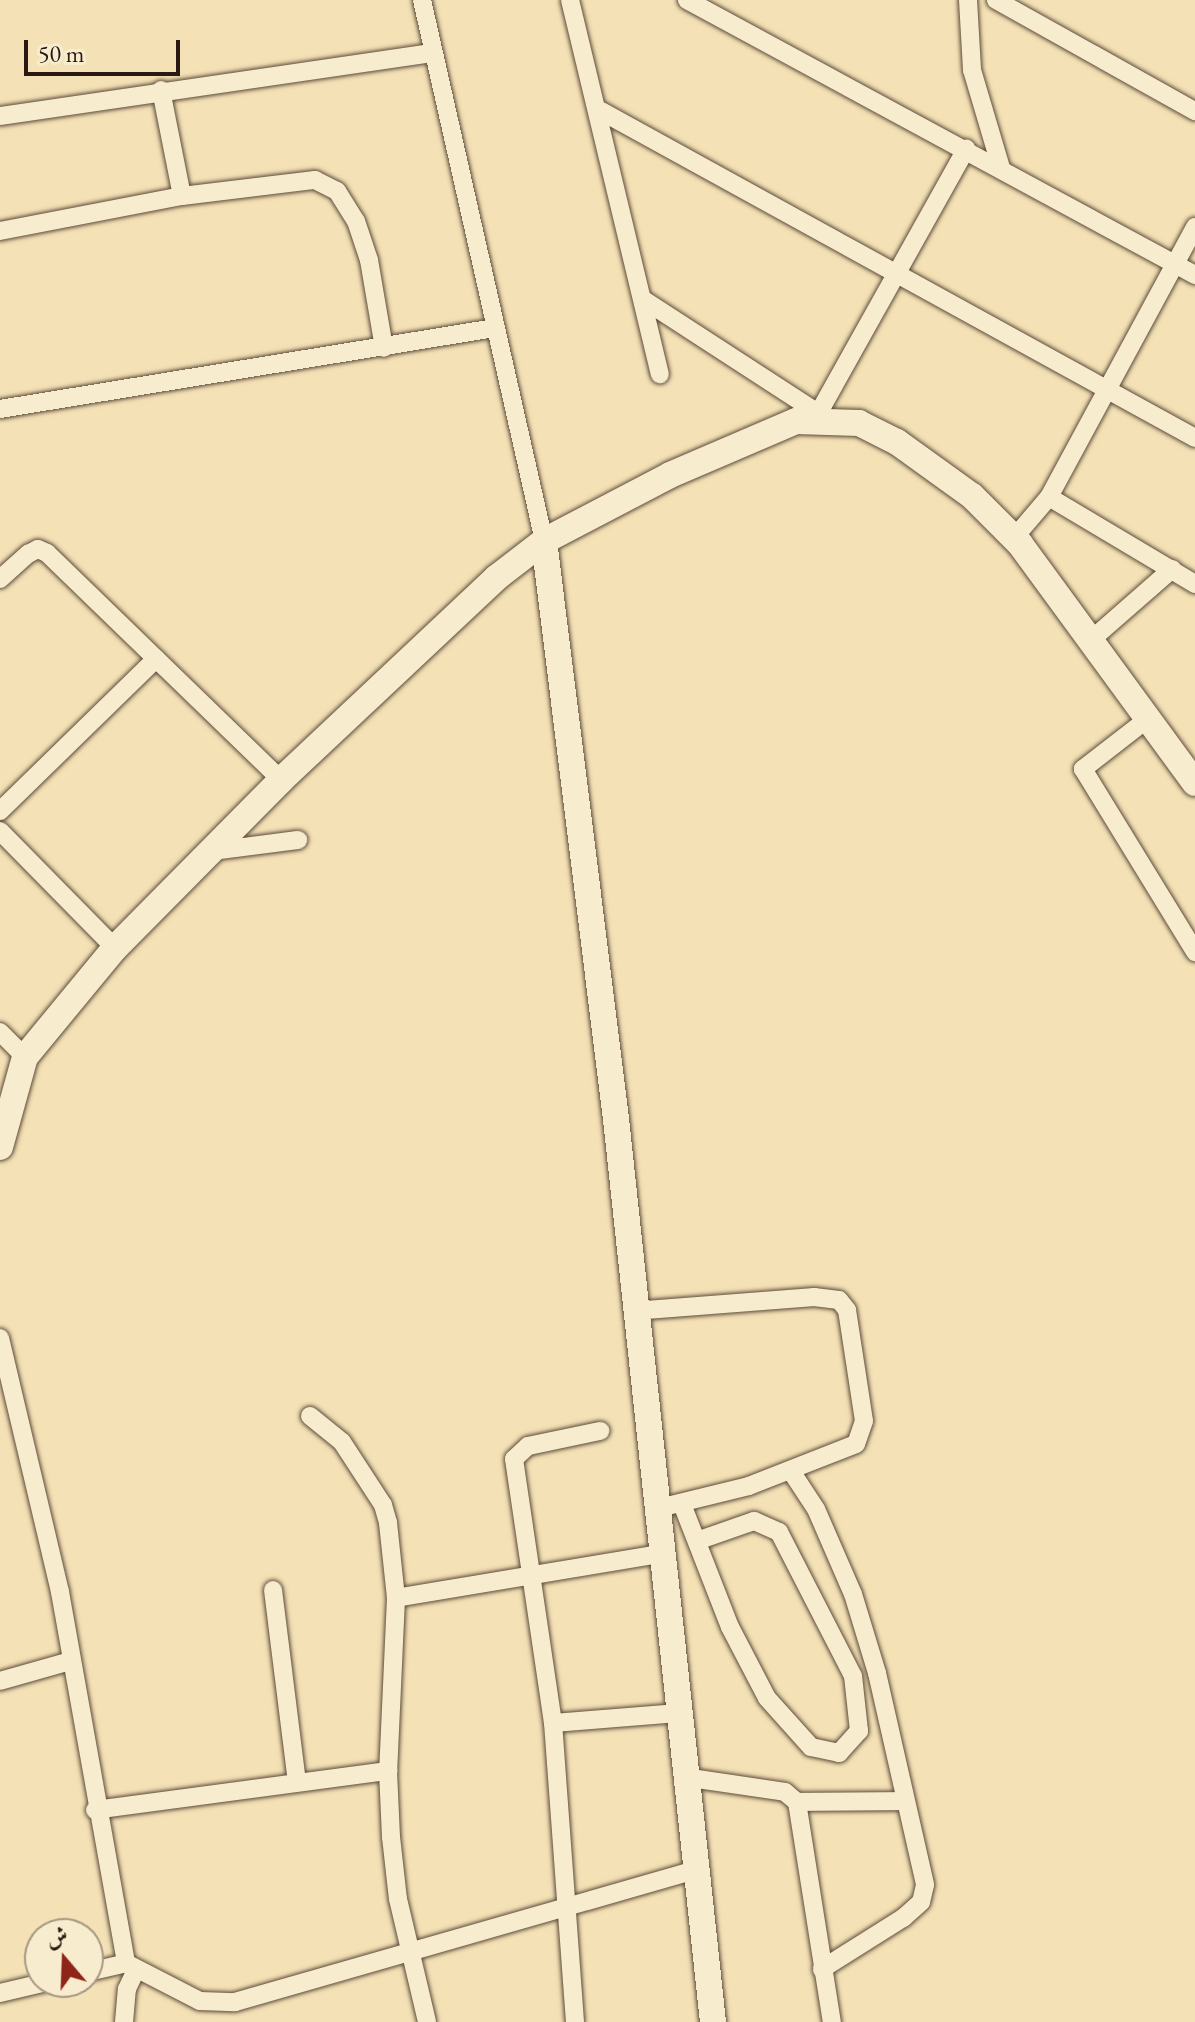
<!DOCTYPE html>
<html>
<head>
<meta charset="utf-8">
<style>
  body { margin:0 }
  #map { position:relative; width:1195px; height:2022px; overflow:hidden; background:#f4e1b5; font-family:"EB Garamond",Amiri,serif }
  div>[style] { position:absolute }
  .roads { filter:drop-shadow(0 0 2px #5c4b3b) drop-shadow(0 0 2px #5c4b3b) }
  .minor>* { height:18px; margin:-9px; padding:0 9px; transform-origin:9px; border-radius:9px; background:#f8eccf }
  .secondary>* { height:26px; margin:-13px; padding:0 13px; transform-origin:13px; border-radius:13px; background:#f8eccf }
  span { translate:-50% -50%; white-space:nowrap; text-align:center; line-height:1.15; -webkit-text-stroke:6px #f8eccf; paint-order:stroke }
  .north { position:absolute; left:24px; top:1918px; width:80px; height:80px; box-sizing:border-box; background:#f8eccf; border:2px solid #a59883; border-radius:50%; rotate:341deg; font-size:22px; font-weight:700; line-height:32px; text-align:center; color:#291912 }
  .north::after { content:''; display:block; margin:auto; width:28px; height:36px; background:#8f2418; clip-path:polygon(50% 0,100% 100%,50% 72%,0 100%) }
  .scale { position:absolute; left:24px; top:40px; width:156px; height:36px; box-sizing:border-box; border:4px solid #291912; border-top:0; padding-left:10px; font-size:24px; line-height:28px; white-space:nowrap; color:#291912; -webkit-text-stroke:6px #f8eccf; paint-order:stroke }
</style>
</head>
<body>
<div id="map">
  <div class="roads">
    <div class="minor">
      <div style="left:422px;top:0;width:555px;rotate:77.29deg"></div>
      <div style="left:570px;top:0;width:385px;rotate:76.5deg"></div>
      <div style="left:687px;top:0;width:578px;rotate:28.43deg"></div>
      <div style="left:968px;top:0;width:70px;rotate:86.7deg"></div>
      <div style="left:972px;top:70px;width:102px;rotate:73.5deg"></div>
      <div style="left:996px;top:0;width:228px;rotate:29.2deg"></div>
      <div style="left:161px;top:90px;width:108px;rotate:78.8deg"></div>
      <div style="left:601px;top:111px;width:678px;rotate:28.83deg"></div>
      <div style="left:0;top:116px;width:436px;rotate:-8.3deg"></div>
      <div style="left:0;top:231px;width:185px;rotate:-10.9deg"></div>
      <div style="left:182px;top:196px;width:134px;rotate:-6.9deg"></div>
      <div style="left:315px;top:180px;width:25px;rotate:27deg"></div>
      <div style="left:337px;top:191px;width:36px;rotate:58deg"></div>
      <div style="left:356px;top:221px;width:41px;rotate:71.6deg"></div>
      <div style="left:369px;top:260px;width:89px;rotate:80.3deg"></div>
      <div style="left:644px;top:300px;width:218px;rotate:33deg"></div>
      <div style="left:0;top:409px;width:500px;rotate:-9.3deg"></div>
      <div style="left:818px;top:414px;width:304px;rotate:-60.8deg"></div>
      <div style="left:1049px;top:497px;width:170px;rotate:30.8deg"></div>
      <div style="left:1014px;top:538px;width:54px;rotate:-49.5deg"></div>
      <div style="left:1049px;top:497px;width:307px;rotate:-61.6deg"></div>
      <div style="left:0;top:579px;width:38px;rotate:-42deg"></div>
      <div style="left:28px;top:554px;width:11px;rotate:-27deg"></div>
      <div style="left:38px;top:549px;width:10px;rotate:24deg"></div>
      <div style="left:47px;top:553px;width:326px;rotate:44.1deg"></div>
      <div style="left:1091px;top:640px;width:108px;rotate:-41.2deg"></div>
      <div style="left:1150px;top:717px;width:85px;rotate:142.2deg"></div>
      <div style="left:1083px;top:769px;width:215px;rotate:58.5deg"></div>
      <div style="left:0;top:811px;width:218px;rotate:-44.3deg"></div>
      <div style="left:0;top:831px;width:164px;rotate:45.5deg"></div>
      <div style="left:213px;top:851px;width:86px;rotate:-7.4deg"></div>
      <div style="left:0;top:1032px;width:35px;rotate:45deg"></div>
      <div style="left:633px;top:1311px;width:182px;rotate:-4.4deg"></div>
      <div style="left:814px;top:1297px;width:25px;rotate:7deg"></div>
      <div style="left:839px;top:1300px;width:13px;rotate:51deg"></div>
      <div style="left:847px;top:1310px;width:112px;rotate:81.3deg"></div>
      <div style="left:864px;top:1421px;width:24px;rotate:109deg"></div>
      <div style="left:856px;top:1444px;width:115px;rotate:158.6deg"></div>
      <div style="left:749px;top:1486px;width:80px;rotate:166.3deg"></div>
      <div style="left:0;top:1338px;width:261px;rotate:76.7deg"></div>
      <div style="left:60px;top:1592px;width:377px;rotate:79.9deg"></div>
      <div style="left:126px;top:1963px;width:83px;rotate:27.2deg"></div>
      <div style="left:200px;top:2001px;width:35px;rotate:2deg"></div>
      <div style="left:235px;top:2002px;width:482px;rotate:-16deg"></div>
      <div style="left:310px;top:1416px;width:41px;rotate:39.1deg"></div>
      <div style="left:342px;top:1442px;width:75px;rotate:56.9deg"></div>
      <div style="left:383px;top:1505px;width:19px;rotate:74deg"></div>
      <div style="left:388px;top:1523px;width:75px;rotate:83.9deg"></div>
      <div style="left:396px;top:1598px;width:173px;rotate:92.6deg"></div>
      <div style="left:388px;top:1771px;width:66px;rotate:87.4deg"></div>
      <div style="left:391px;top:1837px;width:62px;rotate:83.6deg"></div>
      <div style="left:398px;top:1899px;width:126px;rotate:76.7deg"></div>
      <div style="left:791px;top:1471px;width:45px;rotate:56.7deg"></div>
      <div style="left:816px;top:1509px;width:93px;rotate:66.5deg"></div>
      <div style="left:853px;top:1594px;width:83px;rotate:73.1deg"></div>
      <div style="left:877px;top:1673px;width:217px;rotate:77.2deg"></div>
      <div style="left:925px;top:1885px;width:17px;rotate:103deg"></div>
      <div style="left:921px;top:1902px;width:24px;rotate:138deg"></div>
      <div style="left:903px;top:1918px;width:96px;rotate:147.8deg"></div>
      <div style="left:682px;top:1504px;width:132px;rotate:68.7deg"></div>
      <div style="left:730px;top:1627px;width:80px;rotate:62.5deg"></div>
      <div style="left:767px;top:1698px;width:66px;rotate:48.1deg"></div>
      <div style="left:811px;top:1747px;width:29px;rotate:12deg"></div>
      <div style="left:839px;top:1753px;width:30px;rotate:-48deg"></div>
      <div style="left:859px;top:1731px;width:55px;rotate:-96.2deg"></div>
      <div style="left:853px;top:1676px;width:162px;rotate:-117.2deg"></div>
      <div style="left:779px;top:1532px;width:27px;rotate:-156deg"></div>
      <div style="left:754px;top:1521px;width:60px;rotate:160.7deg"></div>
      <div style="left:273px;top:1590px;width:193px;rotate:82.9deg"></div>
      <div style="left:396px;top:1598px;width:268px;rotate:-9.5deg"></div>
      <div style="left:0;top:1681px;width:73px;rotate:-15.9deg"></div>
      <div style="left:553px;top:1723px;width:123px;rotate:-4.6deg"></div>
      <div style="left:684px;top:1777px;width:102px;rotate:8.4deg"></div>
      <div style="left:785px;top:1792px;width:16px;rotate:40deg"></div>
      <div style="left:797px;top:1802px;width:223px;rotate:81deg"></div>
      <div style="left:797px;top:1802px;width:108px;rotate:-0.5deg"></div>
      <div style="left:95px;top:1810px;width:296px;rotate:-7.6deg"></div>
      <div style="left:88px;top:1972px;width:39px;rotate:-13deg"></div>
      <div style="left:0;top:1993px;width:48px;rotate:-13.2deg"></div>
      <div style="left:124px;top:2022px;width:33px;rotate:-85deg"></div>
      <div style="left:127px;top:1989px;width:21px;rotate:-65deg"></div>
      <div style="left:575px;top:2022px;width:300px;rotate:-94.2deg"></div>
      <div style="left:553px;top:1723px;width:267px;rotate:-98.4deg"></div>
      <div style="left:514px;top:1459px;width:19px;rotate:-43deg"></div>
      <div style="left:528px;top:1446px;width:74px;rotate:-11.8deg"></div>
    </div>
    <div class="secondary">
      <div style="left:544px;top:541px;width:582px;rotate:82.9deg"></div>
      <div style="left:616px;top:1119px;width:908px;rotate:83.87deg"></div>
      <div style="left:0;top:1147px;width:93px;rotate:-74.5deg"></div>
      <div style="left:25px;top:1057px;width:141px;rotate:-50.5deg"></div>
      <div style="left:115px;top:948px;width:236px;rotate:-45.3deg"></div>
      <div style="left:281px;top:780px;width:295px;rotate:-43.2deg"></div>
      <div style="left:496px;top:578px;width:61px;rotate:-37.6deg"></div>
      <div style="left:544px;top:541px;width:142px;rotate:-27.6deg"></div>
      <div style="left:670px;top:475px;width:137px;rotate:-23.2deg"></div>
      <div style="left:796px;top:421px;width:63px;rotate:1.8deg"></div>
      <div style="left:859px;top:423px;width:42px;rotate:26.6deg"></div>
      <div style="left:897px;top:442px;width:92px;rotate:35.8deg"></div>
      <div style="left:972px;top:496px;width:68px;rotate:45deg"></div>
      <div style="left:1020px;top:544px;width:296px;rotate:53.8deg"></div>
    </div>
  </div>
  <div class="north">ش</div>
  <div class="scale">50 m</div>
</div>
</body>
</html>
